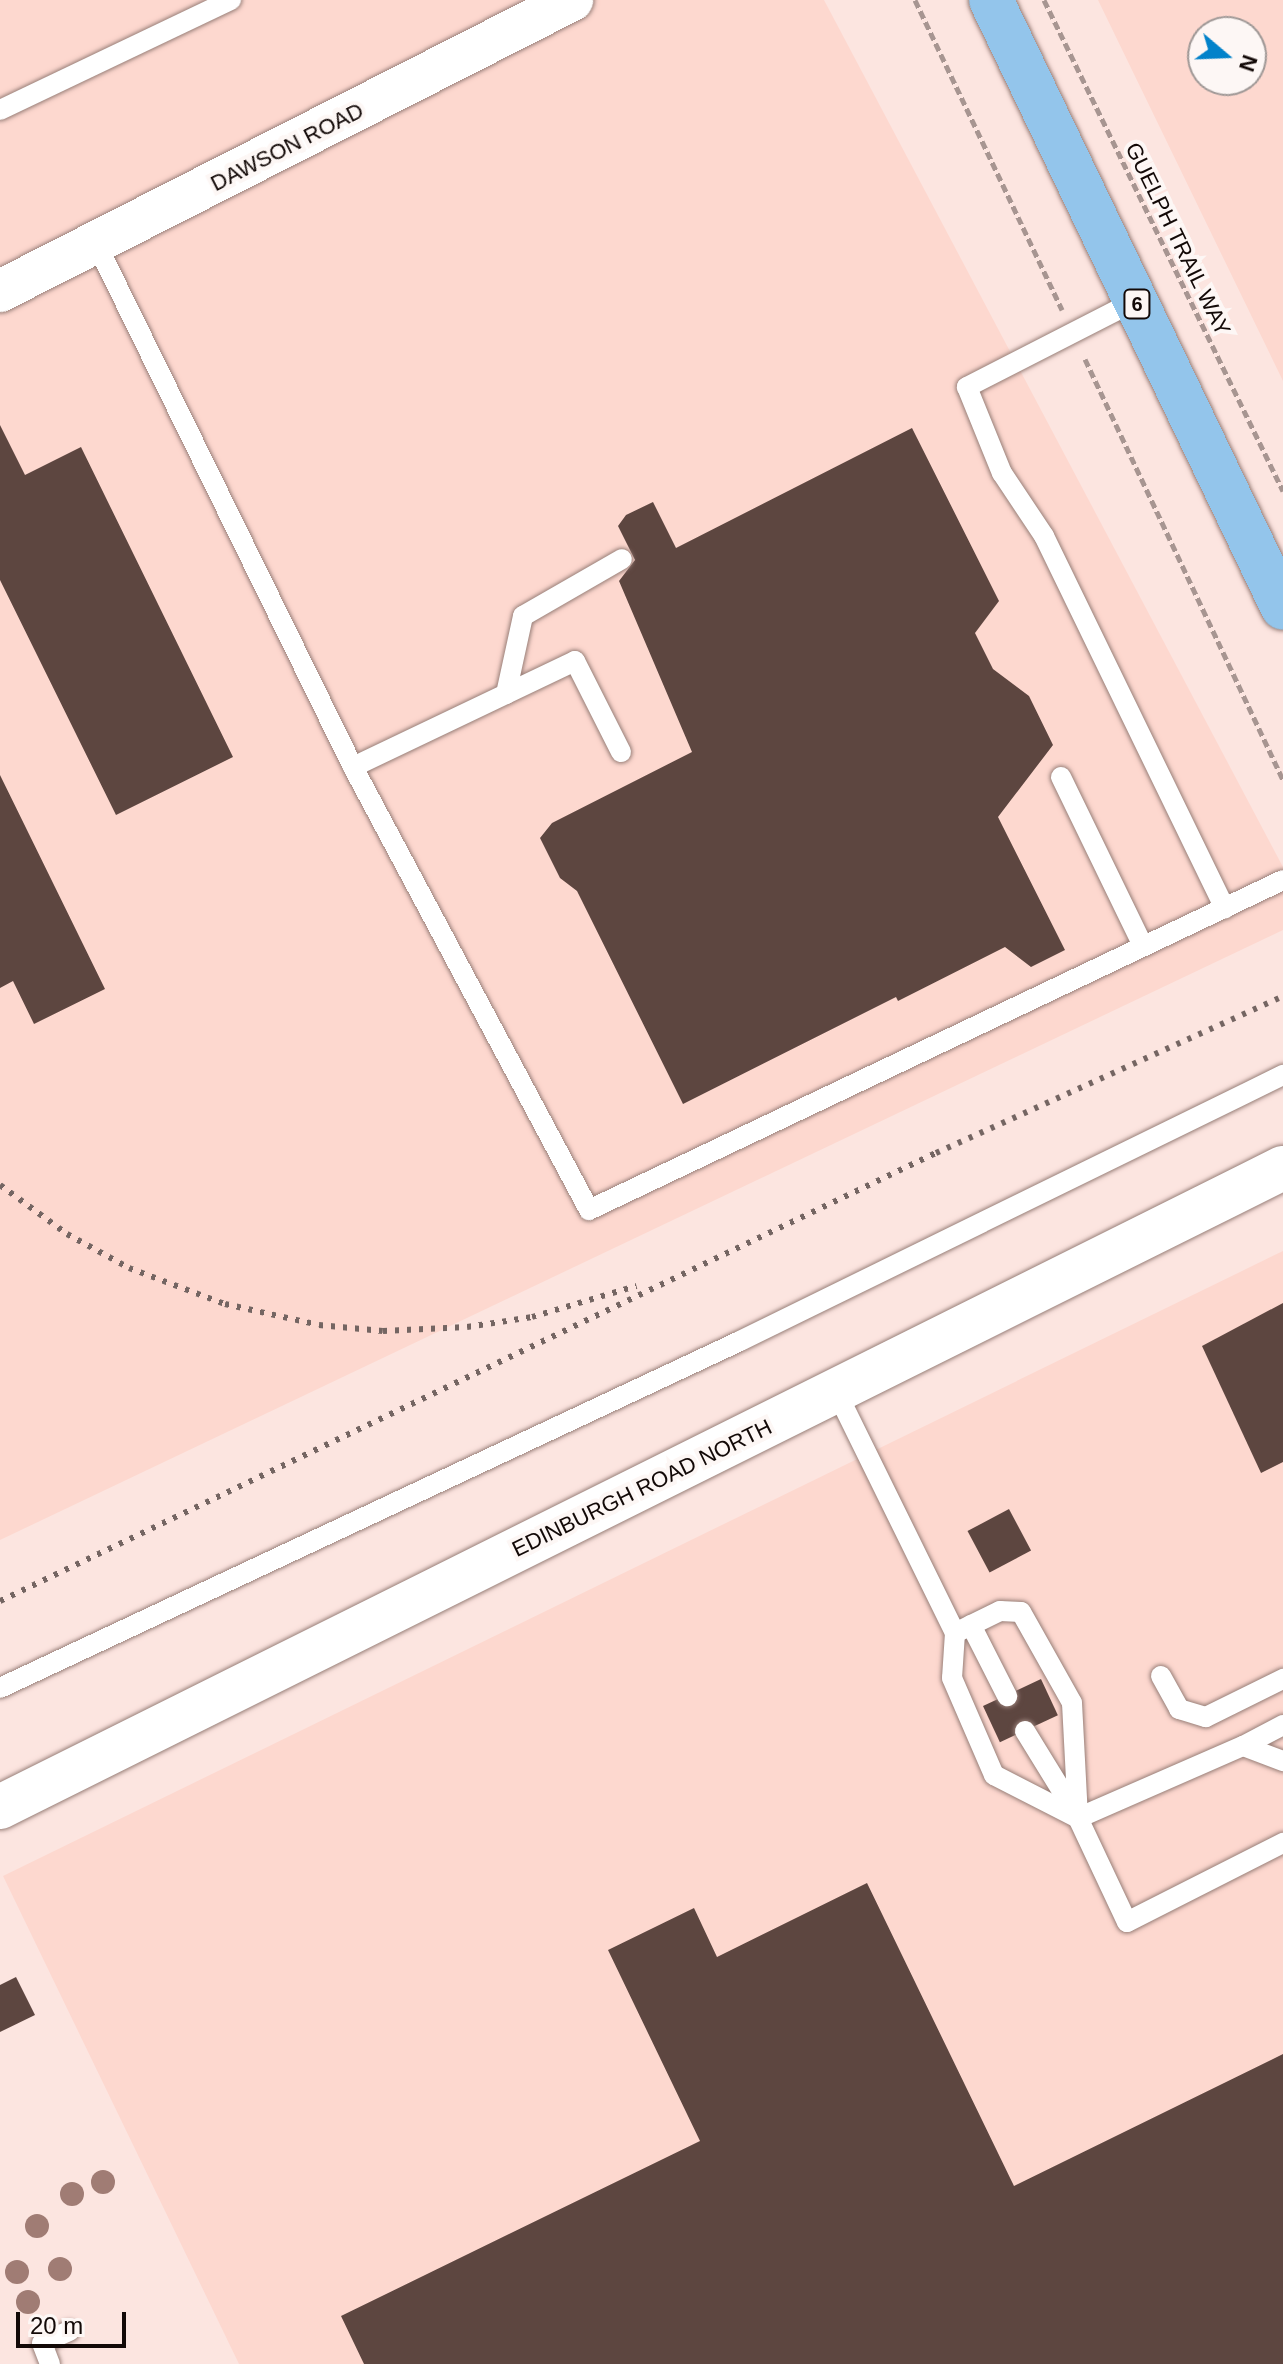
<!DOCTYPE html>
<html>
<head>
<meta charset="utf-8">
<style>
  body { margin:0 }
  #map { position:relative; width:1283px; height:2364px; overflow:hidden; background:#fce5e0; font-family:Helvetica,sans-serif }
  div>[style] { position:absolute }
  .built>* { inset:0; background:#fdd8cf }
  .building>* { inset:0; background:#5d4640; transform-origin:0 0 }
  .path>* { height:5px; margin-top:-2.5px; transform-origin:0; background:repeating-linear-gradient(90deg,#a79591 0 8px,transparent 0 12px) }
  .roads { filter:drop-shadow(0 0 2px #987f78) drop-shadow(0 0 2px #987f78) }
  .lane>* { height:20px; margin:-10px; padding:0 10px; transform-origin:10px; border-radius:10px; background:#fff }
  .street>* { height:42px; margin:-21px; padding:0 21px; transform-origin:21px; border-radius:21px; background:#fff }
  .secondary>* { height:44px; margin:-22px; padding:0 22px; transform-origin:22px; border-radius:22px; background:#fff }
  .primary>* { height:44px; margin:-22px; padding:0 22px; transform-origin:22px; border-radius:22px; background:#93c5eb }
  .rail>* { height:6px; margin-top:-3px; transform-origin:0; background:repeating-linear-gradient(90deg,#746562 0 4px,transparent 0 12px) }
  .trees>* { width:24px; height:24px; margin:-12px; border-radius:50%; background:#a07c74 }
  span { translate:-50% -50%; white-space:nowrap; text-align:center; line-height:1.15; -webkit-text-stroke:8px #fdf7f5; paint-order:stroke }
  .shield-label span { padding:2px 6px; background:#fdf7f5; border:2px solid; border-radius:6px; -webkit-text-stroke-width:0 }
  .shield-label { font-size:20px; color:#120907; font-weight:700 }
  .street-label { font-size:22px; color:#120907 }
  .north { position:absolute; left:1187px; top:16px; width:80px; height:80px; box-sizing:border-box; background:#fdf7f5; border:2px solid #9f9896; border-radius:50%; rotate:109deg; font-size:22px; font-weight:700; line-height:32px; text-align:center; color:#120907 }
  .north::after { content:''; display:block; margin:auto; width:28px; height:36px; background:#0282ca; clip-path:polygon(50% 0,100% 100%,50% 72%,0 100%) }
  .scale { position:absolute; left:16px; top:2312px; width:110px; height:36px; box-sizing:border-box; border:4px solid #120907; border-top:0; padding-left:10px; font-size:24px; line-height:28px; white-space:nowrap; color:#120907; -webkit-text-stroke:6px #fdf7f5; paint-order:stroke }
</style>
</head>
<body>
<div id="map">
  <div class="built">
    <div style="clip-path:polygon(0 0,824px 0,1283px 867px,1283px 930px,0 1540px)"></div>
    <div style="clip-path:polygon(evenodd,1098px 0,1283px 0,1283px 381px,1098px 0,1203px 32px,1251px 32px,1251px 80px,1203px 80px,1203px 32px)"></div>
    <div style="clip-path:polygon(1283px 1251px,1283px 2364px,239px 2364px,3px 1876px)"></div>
  </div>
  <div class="building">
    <div style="clip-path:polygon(0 425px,25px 475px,81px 447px,233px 757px,116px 815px,0 580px)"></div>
    <div style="clip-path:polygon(912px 428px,999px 601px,975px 633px,993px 669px,1029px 696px,1053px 745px,998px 817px,1065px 950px,1031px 967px,1005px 947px,898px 1001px,896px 997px,683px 1104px,577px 891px,560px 878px,540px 838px,552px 823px,692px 752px,619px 581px,635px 560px,618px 526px,626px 515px,653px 502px,676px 548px)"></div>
    <div style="clip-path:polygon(0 775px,105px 989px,34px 1024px,13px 981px,0 988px)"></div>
    <div style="clip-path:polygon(1283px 1303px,1283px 1462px,1261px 1473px,1202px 1346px)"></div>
    <div style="left:1009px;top:1509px;width:47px;height:47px;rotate:62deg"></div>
    <div style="left:1041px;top:1679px;width:40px;height:64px;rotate:65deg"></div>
    <div style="clip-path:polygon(867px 1883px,1014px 2186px,1283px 2054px,1283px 2364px,364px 2364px,341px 2316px,700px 2141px,608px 1950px,694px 1908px,717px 1957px)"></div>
    <div style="clip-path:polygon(16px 1977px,35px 2015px,0 2032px,0 1985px)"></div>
  </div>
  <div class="path">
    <div style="left:915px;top:0;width:343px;rotate:64.6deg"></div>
    <div style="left:1044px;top:0;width:546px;rotate:64.04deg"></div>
    <div style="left:1085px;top:359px;width:465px;rotate:64.8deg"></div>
  </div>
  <div class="roads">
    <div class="lane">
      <div style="left:0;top:110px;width:256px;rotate:-25.5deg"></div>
      <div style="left:97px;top:245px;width:581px;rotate:63.88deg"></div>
      <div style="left:353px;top:767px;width:502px;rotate:61.95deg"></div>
      <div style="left:589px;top:1210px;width:768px;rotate:-25.43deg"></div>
      <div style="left:1135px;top:301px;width:189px;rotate:152.9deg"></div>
      <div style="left:967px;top:387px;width:93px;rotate:67.9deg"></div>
      <div style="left:1002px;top:473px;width:76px;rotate:56.3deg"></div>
      <div style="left:1044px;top:536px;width:414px;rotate:64.1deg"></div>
      <div style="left:506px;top:694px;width:80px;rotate:-77.7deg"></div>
      <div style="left:523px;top:616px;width:114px;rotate:-29.9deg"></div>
      <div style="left:353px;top:767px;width:246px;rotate:-25.5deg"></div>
      <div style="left:575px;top:661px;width:102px;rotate:63.2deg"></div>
      <div style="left:1061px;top:777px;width:188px;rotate:64.1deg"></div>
      <div style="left:836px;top:1391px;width:270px;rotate:63.8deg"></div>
      <div style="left:955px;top:1633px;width:45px;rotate:93.8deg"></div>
      <div style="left:952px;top:1678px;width:106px;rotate:66.6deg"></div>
      <div style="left:994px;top:1775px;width:94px;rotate:27.1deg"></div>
      <div style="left:1078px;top:1818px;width:115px;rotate:64.8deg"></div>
      <div style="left:1127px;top:1922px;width:175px;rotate:-26.9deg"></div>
      <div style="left:971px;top:1625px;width:80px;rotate:63.1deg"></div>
      <div style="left:955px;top:1633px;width:50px;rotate:-26.1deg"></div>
      <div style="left:1000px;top:1611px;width:21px;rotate:3deg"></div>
      <div style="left:1021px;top:1612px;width:104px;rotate:60.7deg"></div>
      <div style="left:1072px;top:1703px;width:115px;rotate:87deg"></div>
      <div style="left:1161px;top:1676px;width:38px;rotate:61deg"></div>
      <div style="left:1179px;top:1709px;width:28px;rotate:17deg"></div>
      <div style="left:1206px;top:1717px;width:86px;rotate:-26.3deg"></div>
      <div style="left:0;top:1688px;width:817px;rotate:-25.12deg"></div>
      <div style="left:740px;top:1341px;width:605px;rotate:-26.1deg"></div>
      <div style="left:1025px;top:1731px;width:97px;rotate:58.4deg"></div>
      <div style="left:1243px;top:1746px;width:43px;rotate:20.6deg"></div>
      <div style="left:1078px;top:1818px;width:180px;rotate:-23.6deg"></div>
      <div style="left:1243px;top:1746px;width:45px;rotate:-27.7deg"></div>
      <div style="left:50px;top:2364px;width:22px;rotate:-111deg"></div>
      <div style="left:42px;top:2343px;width:30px;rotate:-24deg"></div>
    </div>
    <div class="street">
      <div style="left:0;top:291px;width:642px;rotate:-26.96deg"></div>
    </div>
    <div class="secondary">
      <div style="left:0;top:1807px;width:1433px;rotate:-26.48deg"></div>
    </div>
    <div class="primary">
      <div style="left:991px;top:0;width:674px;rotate:64.35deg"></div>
    </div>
  </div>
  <div class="rail">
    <div style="left:0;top:1185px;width:83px;rotate:36.2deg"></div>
    <div style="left:67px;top:1234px;width:71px;rotate:28.7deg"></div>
    <div style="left:129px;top:1268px;width:103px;rotate:20.6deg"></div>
    <div style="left:225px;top:1304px;width:96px;rotate:12.6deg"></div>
    <div style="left:319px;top:1325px;width:64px;rotate:5.4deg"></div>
    <div style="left:383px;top:1331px;width:84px;rotate:-2.7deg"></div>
    <div style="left:467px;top:1327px;width:66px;rotate:-8.7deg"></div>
    <div style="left:532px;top:1317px;width:109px;rotate:-16.6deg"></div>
    <div style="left:0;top:1601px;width:1038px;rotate:-25.58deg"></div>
    <div style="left:936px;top:1153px;width:381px;rotate:-24.3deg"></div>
  </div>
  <div class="trees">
    <div style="left:103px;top:2182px"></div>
    <div style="left:72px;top:2194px"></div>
    <div style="left:37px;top:2226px"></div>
    <div style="left:60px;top:2269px"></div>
    <div style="left:17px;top:2272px"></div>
    <div style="left:28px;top:2302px"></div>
  </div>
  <div class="shield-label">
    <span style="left:1137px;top:304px">6</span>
  </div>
  <div class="street-label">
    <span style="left:287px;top:147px;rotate:-27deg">DAWSON ROAD</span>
    <span style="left:1178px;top:239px;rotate:64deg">GUELPH TRAIL WAY</span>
    <span style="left:642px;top:1488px;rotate:-26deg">EDINBURGH ROAD NORTH</span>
  </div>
  <div class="north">N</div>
  <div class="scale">20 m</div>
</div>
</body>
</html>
